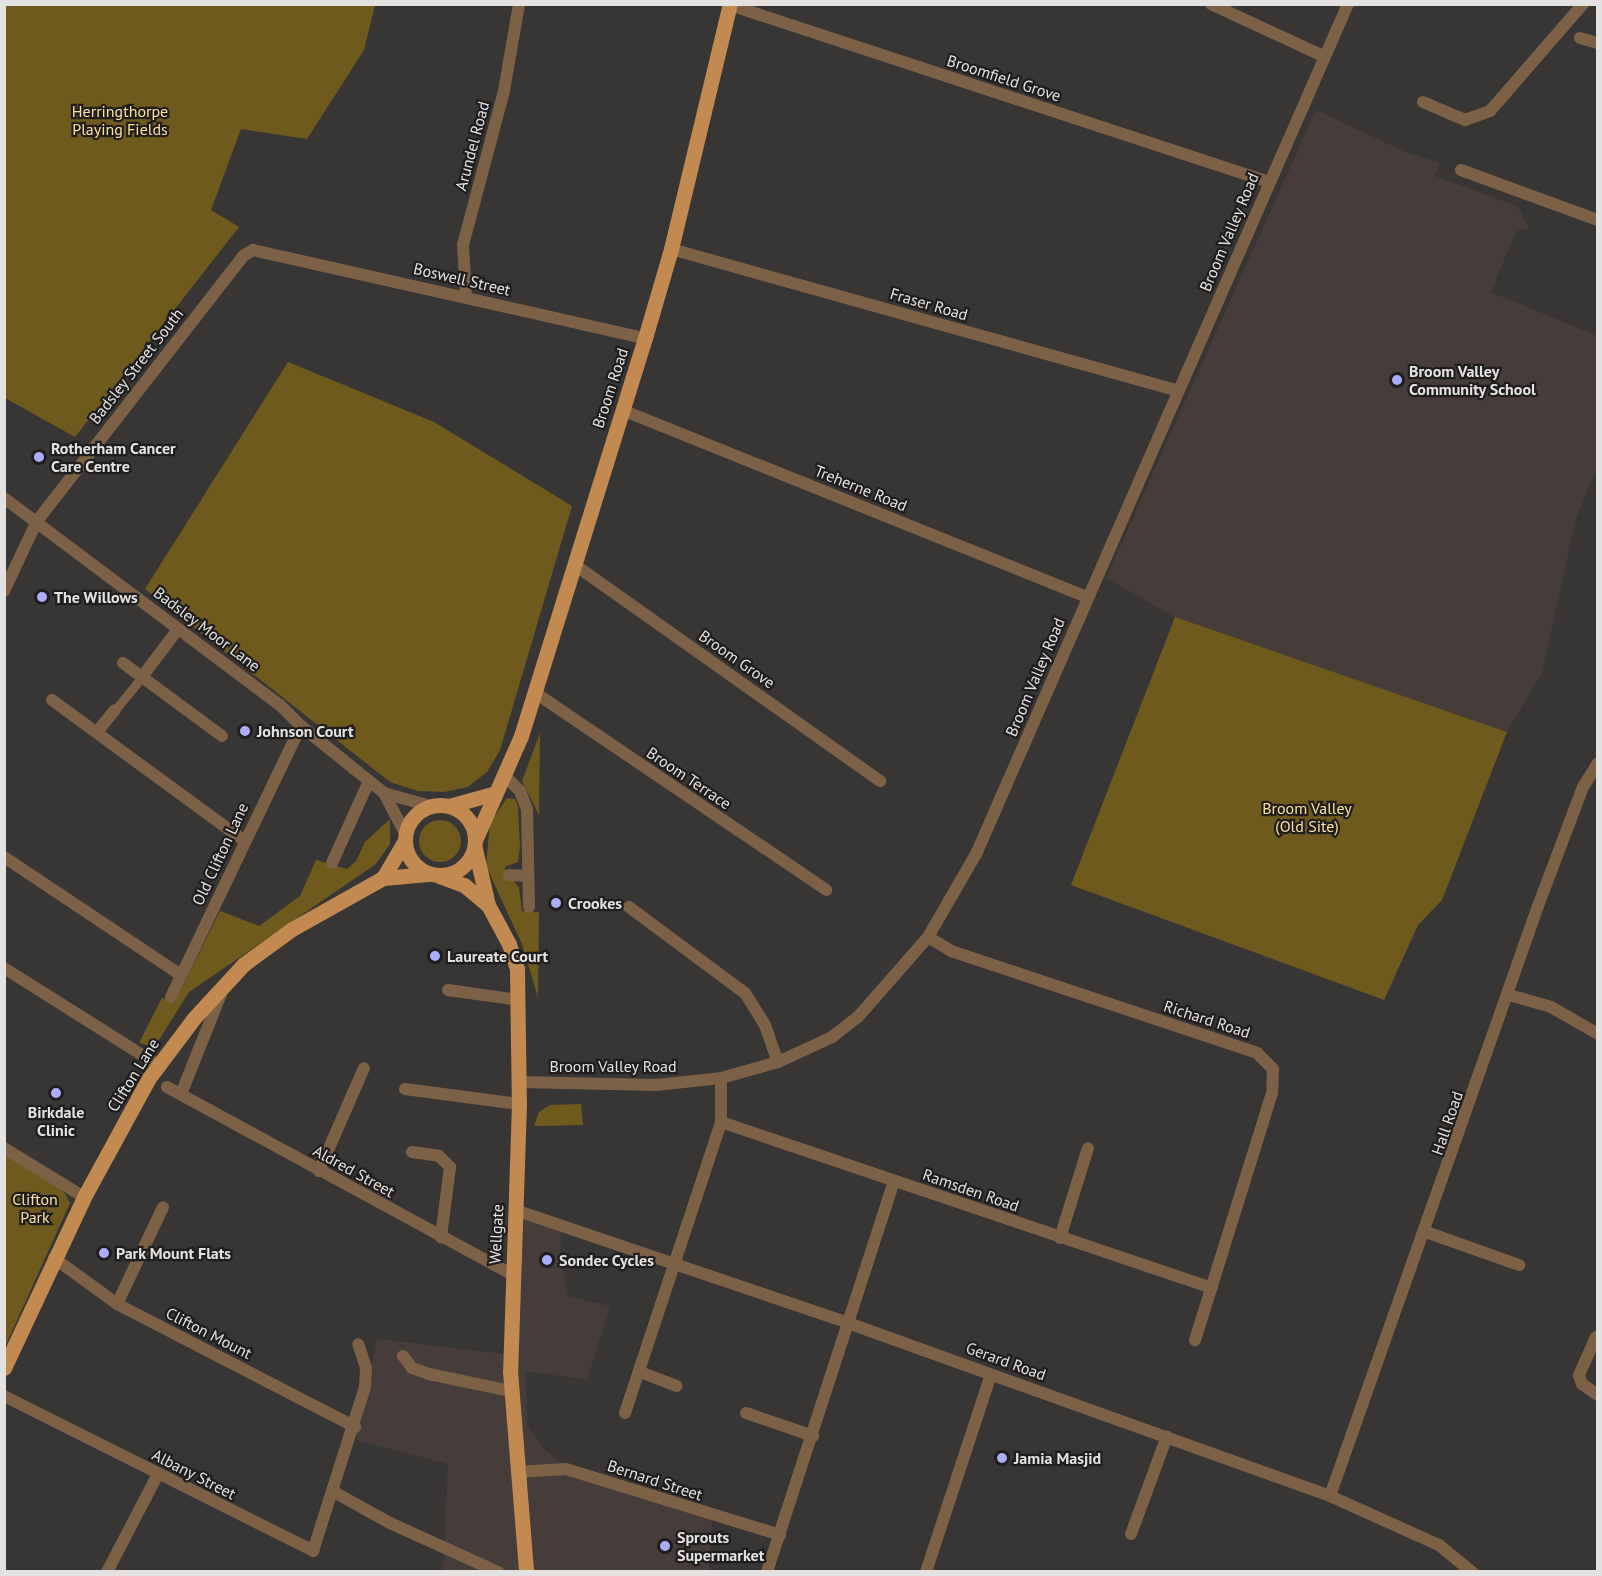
<!DOCTYPE html>
<html>
<head>
<meta charset="utf-8">
<style>
  body { margin:0 }
  #map { position:relative; width:1602px; height:1576px; overflow:hidden; background:#383635; font-family:"PT Sans",sans-serif }
  div>[style] { position:absolute }
  .built>* { inset:0; background:#463d3a }
  .green>* { inset:0; background:#6f5a1e }
  .round { border-radius:50% }
  .pedestrian>* { height:9px; margin:-4.5px; padding:0 4.5px; transform-origin:4.5px; border-radius:4.5px; background:#7d6147 }
  .minor>* { height:12px; margin:-6px; padding:0 6px; transform-origin:6px; border-radius:6px; background:#7d6147 }
  .primary>* { height:15px; margin:-7.5px; padding:0 7.5px; transform-origin:7.5px; border-radius:7.5px; background:#c28a51 }
  .primary>.ring { margin:-7.5px; padding:0; box-sizing:content-box; background:none; border:15px solid #c28a51; border-radius:50% }
  .dots>* { width:16px; height:16px; translate:-50% -50%; box-sizing:border-box; border:3px solid #1f1d1d; border-radius:50% }
  span { translate:-50% -50%; white-space:nowrap; text-align:center; line-height:1.15; -webkit-text-stroke:4.5px #1f1d1d; paint-order:stroke }
  .street-label { font-size:16px; color:#e4e2e1 }
  .park-label { font-size:16px; color:#fbe19e }
  .poi-label { font-size:16px; color:#e4e2e1; font-weight:700 }
  .left { translate:0 -50%; text-align:left }
  .frame { position:absolute; inset:0; border:6px solid #e4e2e1; pointer-events:none }
</style>
</head>
<body>
<div id="map">
  <div class="built">
    <div style="clip-path:polygon(1316px 110px,1403px 151px,1440px 163px,1435px 176px,1517px 206px,1530px 229px,1516px 231px,1491px 292px,1597px 336px,1598px 465px,1576px 518px,1542px 673px,1507px 732px,1175px 617px,1106px 578px)"></div>
    <div style="clip-path:polygon(520px 1207px,562px 1220px,560px 1257px,568px 1296px,610px 1306px,587px 1380px,526px 1371px,527px 1425px,543px 1448px,566px 1469px,712px 1516px,709px 1571px,443px 1571px,448px 1464px,356px 1440px,377px 1339px,515px 1355px)"></div>
  </div>
  <div class="green">
    <div style="clip-path:polygon(4px 5px,375px 5px,364px 50px,307px 139px,241px 129px,211px 210px,239px 227px,75px 437px,5px 398px)"></div>
    <div style="clip-path:polygon(288px 362px,434px 422px,572px 506px,500px 750px,487px 772px,468px 787px,444px 792px,418px 791px,390px 782px,145px 589px)"></div>
    <div style="clip-path:polygon(1175px 617px,1507px 732px,1442px 900px,1418px 925px,1384px 1000px,1071px 885px)"></div>
    <div style="clip-path:polygon(540px 733px,539px 815px,522px 781px)"></div>
    <div style="clip-path:polygon(507px 798px,515px 799px,518px 806px,520px 847px,518px 862px,505px 867px,506px 879px,514px 881px,519px 888px,522px 911px,539px 912px,538px 997px,522px 944px,486px 866px,490px 823px)"></div>
    <div style="clip-path:polygon(390px 819px,390px 844px,376px 864px,189px 992px,157px 1043px,151px 1046px,139px 1043px,162px 998px,175px 1002px,220px 911px,259px 926px,300px 896px,316px 860px,347px 869px,356px 861px,365px 842px)"></div>
    <div class="round" style="left:419px;top:820px;width:42px;height:42px"></div>
    <div style="clip-path:polygon(581px 1104px,583px 1125px,534px 1126px,539px 1112px,550px 1105px)"></div>
    <div style="clip-path:polygon(5px 1154px,63px 1190px,70px 1203px,5px 1347px)"></div>
  </div>
  <div class="pedestrian">
    <div style="left:115px;top:710px;width:43px;rotate:-50.7deg"></div>
  </div>
  <div class="minor">
    <div style="left:1211px;top:4px;width:123px;rotate:24.9deg"></div>
    <div style="left:730px;top:5px;width:567px;rotate:18.18deg"></div>
    <div style="left:1580px;top:38px;width:19px;rotate:16deg"></div>
    <div style="left:1423px;top:102px;width:46px;rotate:23.2deg"></div>
    <div style="left:1465px;top:120px;width:27px;rotate:-20deg"></div>
    <div style="left:1490px;top:111px;width:142px;rotate:-49deg"></div>
    <div style="left:1461px;top:170px;width:146px;rotate:20.1deg"></div>
    <div style="left:671px;top:249px;width:527px;rotate:15.62deg"></div>
    <div style="left:466px;top:296px;width:51px;rotate:-93.4deg"></div>
    <div style="left:463px;top:245px;width:159px;rotate:-75.1deg"></div>
    <div style="left:504px;top:91px;width:88px;rotate:-80.2deg"></div>
    <div style="left:622px;top:410px;width:501px;rotate:21.91deg"></div>
    <div style="left:4px;top:498px;width:345px;rotate:36.9deg"></div>
    <div style="left:280px;top:705px;width:30px;rotate:45deg"></div>
    <div style="left:301px;top:726px;width:107px;rotate:38.9deg"></div>
    <div style="left:384px;top:793px;width:48px;rotate:15.8deg"></div>
    <div style="left:575px;top:565px;width:374px;rotate:35.3deg"></div>
    <div style="left:4px;top:591px;width:77px;rotate:-64.8deg"></div>
    <div style="left:37px;top:521px;width:336px;rotate:-52.1deg"></div>
    <div style="left:243px;top:256px;width:12px;rotate:-31deg"></div>
    <div style="left:253px;top:250px;width:402px;rotate:12.7deg"></div>
    <div style="left:123px;top:663px;width:123px;rotate:36.4deg"></div>
    <div style="left:142px;top:677px;width:60px;rotate:-53.1deg"></div>
    <div style="left:534px;top:692px;width:353px;rotate:34.1deg"></div>
    <div style="left:52px;top:700px;width:239px;rotate:36.2deg"></div>
    <div style="left:97px;top:732px;width:28px;rotate:-51deg"></div>
    <div style="left:505px;top:776px;width:21px;rotate:45deg"></div>
    <div style="left:520px;top:791px;width:19px;rotate:69deg"></div>
    <div style="left:527px;top:809px;width:98px;rotate:88.8deg"></div>
    <div style="left:384px;top:793px;width:45px;rotate:62.3deg"></div>
    <div style="left:4px;top:857px;width:213px;rotate:33.7deg"></div>
    <div style="left:332px;top:863px;width:90px;rotate:-65.7deg"></div>
    <div style="left:509px;top:875px;width:19px;rotate:3deg"></div>
    <div style="left:629px;top:907px;width:144px;rotate:36.6deg"></div>
    <div style="left:745px;top:993px;width:38px;rotate:58deg"></div>
    <div style="left:765px;top:1025px;width:39px;rotate:71deg"></div>
    <div style="left:928px;top:937px;width:27px;rotate:31deg"></div>
    <div style="left:951px;top:951px;width:323px;rotate:18.4deg"></div>
    <div style="left:1257px;top:1053px;width:23px;rotate:45deg"></div>
    <div style="left:1273px;top:1069px;width:24px;rotate:92deg"></div>
    <div style="left:1272px;top:1093px;width:259px;rotate:107.3deg"></div>
    <div style="left:4px;top:968px;width:182px;rotate:32.2deg"></div>
    <div style="left:448px;top:990px;width:72px;rotate:8deg"></div>
    <div style="left:1509px;top:995px;width:44px;rotate:15.9deg"></div>
    <div style="left:1551px;top:1007px;width:54px;rotate:29.9deg"></div>
    <div style="left:171px;top:997px;width:301px;rotate:-64.4deg"></div>
    <div style="left:519px;top:1082px;width:137px;rotate:1.3deg"></div>
    <div style="left:656px;top:1085px;width:65px;rotate:-6.1deg"></div>
    <div style="left:721px;top:1078px;width:59px;rotate:-15.7deg"></div>
    <div style="left:778px;top:1062px;width:60px;rotate:-24.8deg"></div>
    <div style="left:832px;top:1037px;width:33px;rotate:-38deg"></div>
    <div style="left:858px;top:1017px;width:106px;rotate:-48.8deg"></div>
    <div style="left:928px;top:937px;width:98px;rotate:-60deg"></div>
    <div style="left:977px;top:852px;width:926px;rotate:-66.37deg"></div>
    <div style="left:167px;top:1087px;width:392px;rotate:28.5deg"></div>
    <div style="left:405px;top:1089px;width:115px;rotate:7.5deg"></div>
    <div style="left:181px;top:1094px;width:113px;rotate:-68.2deg"></div>
    <div style="left:721px;top:1122px;width:518px;rotate:18.68deg"></div>
    <div style="left:4px;top:1148px;width:94px;rotate:31.5deg"></div>
    <div style="left:412px;top:1152px;width:27px;rotate:8deg"></div>
    <div style="left:439px;top:1156px;width:16px;rotate:45deg"></div>
    <div style="left:450px;top:1167px;width:71px;rotate:97.3deg"></div>
    <div style="left:319px;top:1171px;width:112px;rotate:-66.4deg"></div>
    <div style="left:515px;top:1210px;width:352px;rotate:18.7deg"></div>
    <div style="left:848px;top:1323px;width:512px;rotate:19.74deg"></div>
    <div style="left:1330px;top:1496px;width:120px;rotate:24.2deg"></div>
    <div style="left:1439px;top:1545px;width:43px;rotate:39.3deg"></div>
    <div style="left:1426px;top:1232px;width:99px;rotate:19.5deg"></div>
    <div style="left:1060px;top:1238px;width:94px;rotate:-72.7deg"></div>
    <div style="left:54px;top:1258px;width:78px;rotate:36.1deg"></div>
    <div style="left:117px;top:1304px;width:268px;rotate:27.3deg"></div>
    <div style="left:117px;top:1304px;width:107px;rotate:-64.6deg"></div>
    <div style="left:1596px;top:1337px;width:42px;rotate:114.1deg"></div>
    <div style="left:1579px;top:1375px;width:9px;rotate:72deg"></div>
    <div style="left:1582px;top:1384px;width:19px;rotate:35deg"></div>
    <div style="left:403px;top:1356px;width:15px;rotate:53deg"></div>
    <div style="left:412px;top:1368px;width:18px;rotate:19deg"></div>
    <div style="left:429px;top:1374px;width:84px;rotate:11.7deg"></div>
    <div style="left:640px;top:1372px;width:39px;rotate:21deg"></div>
    <div style="left:4px;top:1396px;width:346px;rotate:26.6deg"></div>
    <div style="left:313px;top:1551px;width:172px;rotate:-72.4deg"></div>
    <div style="left:365px;top:1387px;width:19px;rotate:-87deg"></div>
    <div style="left:366px;top:1368px;width:25px;rotate:-108deg"></div>
    <div style="left:625px;top:1413px;width:306px;rotate:-71.7deg"></div>
    <div style="left:721px;top:1122px;width:44px;rotate:-90deg"></div>
    <div style="left:746px;top:1413px;width:71px;rotate:18.9deg"></div>
    <div style="left:518px;top:1472px;width:48px;rotate:-3.6deg"></div>
    <div style="left:566px;top:1469px;width:224px;rotate:17.1deg"></div>
    <div style="left:334px;top:1492px;width:64px;rotate:29deg"></div>
    <div style="left:390px;top:1523px;width:119px;rotate:24.4deg"></div>
    <div style="left:1330px;top:1496px;width:626px;rotate:-70.58deg"></div>
    <div style="left:1538px;top:906px;width:127px;rotate:-69.3deg"></div>
    <div style="left:1583px;top:787px;width:28px;rotate:-58deg"></div>
    <div style="left:1131px;top:1534px;width:104px;rotate:-69.8deg"></div>
    <div style="left:107px;top:1572px;width:110px;rotate:-62.5deg"></div>
    <div style="left:767px;top:1572px;width:410px;rotate:-72deg"></div>
    <div style="left:926px;top:1572px;width:208px;rotate:-71.8deg"></div>
  </div>
  <div class="primary">
    <div class="ring" style="left:405px;top:805px;width:55px;height:55px"></div>
    <div style="left:449px;top:806px;width:45px;rotate:-15.6deg"></div>
    <div style="left:476px;top:838px;width:111px;rotate:-66.2deg"></div>
    <div style="left:521px;top:736px;width:417px;rotate:-72.7deg"></div>
    <div style="left:645px;top:338px;width:93px;rotate:-73.7deg"></div>
    <div style="left:671px;top:249px;width:252px;rotate:-76.5deg"></div>
    <div style="left:475px;top:849px;width:57px;rotate:76.9deg"></div>
    <div style="left:439px;top:876px;width:27px;rotate:20deg"></div>
    <div style="left:464px;top:885px;width:31px;rotate:40deg"></div>
    <div style="left:488px;top:905px;width:44px;rotate:61.7deg"></div>
    <div style="left:509px;top:944px;width:26px;rotate:72deg"></div>
    <div style="left:517px;top:969px;width:135px;rotate:89.2deg"></div>
    <div style="left:519px;top:1104px;width:267px;rotate:91.9deg"></div>
    <div style="left:510px;top:1371px;width:202px;rotate:85.4deg"></div>
    <div style="left:383px;top:878px;width:42px;rotate:-59.7deg"></div>
    <div style="left:4px;top:1368px;width:189px;rotate:-64.9deg"></div>
    <div style="left:84px;top:1197px;width:136px;rotate:-61.4deg"></div>
    <div style="left:149px;top:1078px;width:75px;rotate:-53.1deg"></div>
    <div style="left:194px;top:1018px;width:74px;rotate:-47.2deg"></div>
    <div style="left:244px;top:964px;width:59px;rotate:-36.1deg"></div>
    <div style="left:292px;top:929px;width:104px;rotate:-29.3deg"></div>
    <div style="left:383px;top:878px;width:45px;rotate:-5.1deg"></div>
  </div>
  <div class="dots">
    <div style="left:1397px;top:380px;background:#abaffb"></div>
    <div style="left:39px;top:457px;background:#abaffb"></div>
    <div style="left:42px;top:597px;background:#abaffb"></div>
    <div style="left:245px;top:731px;background:#abaffb"></div>
    <div style="left:556px;top:903px;background:#abaffb"></div>
    <div style="left:435px;top:956px;background:#abaffb"></div>
    <div style="left:56px;top:1093px;background:#abaffb"></div>
    <div style="left:104px;top:1253px;background:#abaffb"></div>
    <div style="left:547px;top:1260px;background:#abaffb"></div>
    <div style="left:1002px;top:1458px;background:#abaffb"></div>
    <div style="left:665px;top:1546px;background:#abaffb"></div>
  </div>
  <div class="street-label">
    <span style="left:1004px;top:78px;rotate:18deg">Broomfield Grove</span>
    <span style="left:472px;top:146px;rotate:-75deg">Arundel Road</span>
    <span style="left:1229px;top:232px;rotate:-67deg">Broom Valley Road</span>
    <span style="left:462px;top:279px;rotate:13deg">Boswell Street</span>
    <span style="left:929px;top:304px;rotate:16deg">Fraser Road</span>
    <span style="left:136px;top:366px;rotate:-52deg">Badsley Street South</span>
    <span style="left:610px;top:388px;rotate:-72deg">Broom Road</span>
    <span style="left:861px;top:488px;rotate:22deg">Treherne Road</span>
    <span style="left:207px;top:629px;rotate:37deg">Badsley Moor Lane</span>
    <span style="left:737px;top:659px;rotate:35deg">Broom Grove</span>
    <span style="left:1035px;top:677px;rotate:-67deg">Broom Valley Road</span>
    <span style="left:689px;top:778px;rotate:34deg">Broom Terrace</span>
    <span style="left:220px;top:854px;rotate:-65deg">Old Clifton Lane</span>
    <span style="left:1207px;top:1019px;rotate:18deg">Richard Road</span>
    <span style="left:613px;top:1066px">Broom Valley Road</span>
    <span style="left:133px;top:1075px;rotate:-58deg">Clifton Lane</span>
    <span style="left:1447px;top:1123px;rotate:-71deg">Hall Road</span>
    <span style="left:354px;top:1171px;rotate:29deg">Aldred Street</span>
    <span style="left:971px;top:1190px;rotate:19deg">Ramsden Road</span>
    <span style="left:496px;top:1234px;rotate:-87deg">Wellgate</span>
    <span style="left:209px;top:1333px;rotate:27deg">Clifton Mount</span>
    <span style="left:1006px;top:1361px;rotate:20deg">Gerard Road</span>
    <span style="left:194px;top:1474px;rotate:27deg">Albany Street</span>
    <span style="left:655px;top:1480px;rotate:18deg">Bernard Street</span>
  </div>
  <div class="park-label">
    <span style="left:120px;top:120px">Herringthorpe<br>Playing Fields</span>
    <span style="left:1307px;top:817px">Broom Valley<br>(Old Site)</span>
    <span style="left:35px;top:1208px">Clifton<br>Park</span>
  </div>
  <div class="poi-label">
    <span class="left" style="left:1409px;top:380px">Broom Valley<br>Community School</span>
    <span class="left" style="left:51px;top:457px">Rotherham Cancer<br>Care Centre</span>
    <span class="left" style="left:54px;top:597px">The Willows</span>
    <span class="left" style="left:257px;top:731px">Johnson Court</span>
    <span class="left" style="left:568px;top:903px">Crookes</span>
    <span class="left" style="left:447px;top:956px">Laureate Court</span>
    <span style="left:56px;top:1121px">Birkdale<br>Clinic</span>
    <span class="left" style="left:116px;top:1253px">Park Mount Flats</span>
    <span class="left" style="left:559px;top:1260px">Sondec Cycles</span>
    <span class="left" style="left:1014px;top:1458px">Jamia Masjid</span>
    <span class="left" style="left:677px;top:1546px">Sprouts<br>Supermarket</span>
  </div>
  <div class="frame"></div>
</div>
</body>
</html>
